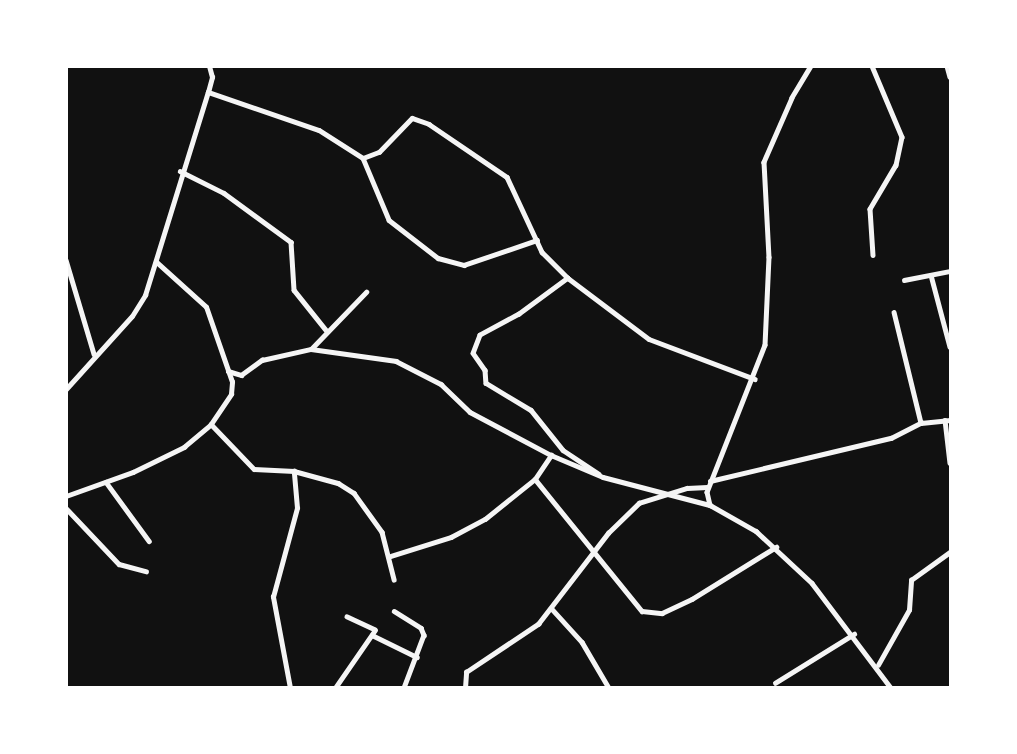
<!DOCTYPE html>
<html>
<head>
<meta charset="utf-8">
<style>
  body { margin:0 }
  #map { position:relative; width:1017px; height:754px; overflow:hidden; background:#111; font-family:"Playfair Display",serif }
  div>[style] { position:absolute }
  .minor>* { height:4.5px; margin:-2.25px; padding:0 2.25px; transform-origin:2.25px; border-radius:2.25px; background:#f5f5f5 }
  .tertiary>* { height:5px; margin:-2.5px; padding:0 2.5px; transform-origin:2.5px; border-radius:2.5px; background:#f5f5f5 }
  span { translate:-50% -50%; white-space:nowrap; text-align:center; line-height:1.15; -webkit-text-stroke:7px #fff; paint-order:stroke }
  .frame { position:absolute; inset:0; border:68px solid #fff; pointer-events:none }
</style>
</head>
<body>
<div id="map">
  <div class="minor">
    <div style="left:811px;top:66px;width:37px;rotate:121deg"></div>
    <div style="left:792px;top:98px;width:70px;rotate:113.6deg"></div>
    <div style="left:764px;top:162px;width:95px;rotate:87deg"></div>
    <div style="left:769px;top:257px;width:88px;rotate:92.6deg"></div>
    <div style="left:765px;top:345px;width:158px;rotate:111.5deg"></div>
    <div style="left:707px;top:492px;width:13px;rotate:77deg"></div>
    <div style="left:710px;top:505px;width:53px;rotate:29.5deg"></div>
    <div style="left:756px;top:531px;width:76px;rotate:42.9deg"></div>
    <div style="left:812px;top:583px;width:131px;rotate:53deg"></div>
    <div style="left:872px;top:66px;width:77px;rotate:67.1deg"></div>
    <div style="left:902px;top:137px;width:29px;rotate:102deg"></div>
    <div style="left:896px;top:165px;width:51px;rotate:120.6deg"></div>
    <div style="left:870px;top:209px;width:46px;rotate:86.3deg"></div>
    <div style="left:947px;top:66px;width:11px;rotate:75deg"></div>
    <div style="left:208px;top:92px;width:117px;rotate:18.9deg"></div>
    <div style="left:319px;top:130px;width:52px;rotate:32.5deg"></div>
    <div style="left:363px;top:158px;width:67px;rotate:67.2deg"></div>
    <div style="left:389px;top:220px;width:62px;rotate:37.8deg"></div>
    <div style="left:438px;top:258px;width:27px;rotate:15deg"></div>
    <div style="left:464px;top:265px;width:77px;rotate:-18.9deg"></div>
    <div style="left:363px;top:158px;width:17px;rotate:-21deg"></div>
    <div style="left:379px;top:152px;width:47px;rotate:-45.9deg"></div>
    <div style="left:412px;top:118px;width:18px;rotate:19deg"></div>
    <div style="left:429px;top:124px;width:94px;rotate:34.2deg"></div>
    <div style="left:507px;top:177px;width:83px;rotate:65deg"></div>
    <div style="left:542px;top:252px;width:37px;rotate:45deg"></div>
    <div style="left:568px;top:278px;width:101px;rotate:37deg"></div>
    <div style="left:649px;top:339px;width:113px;rotate:20.7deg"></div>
    <div style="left:180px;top:171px;width:49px;rotate:26.6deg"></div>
    <div style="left:224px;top:193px;width:83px;rotate:36.2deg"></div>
    <div style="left:291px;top:242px;width:48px;rotate:86.4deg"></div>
    <div style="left:294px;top:290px;width:51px;rotate:51.3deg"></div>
    <div style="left:66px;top:260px;width:98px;rotate:73.4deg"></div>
    <div style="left:931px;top:275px;width:74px;rotate:75.2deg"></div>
    <div style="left:568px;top:278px;width:61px;rotate:143.7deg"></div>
    <div style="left:519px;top:314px;width:44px;rotate:151.7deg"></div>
    <div style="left:480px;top:335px;width:19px;rotate:111deg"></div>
    <div style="left:473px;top:353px;width:21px;rotate:55deg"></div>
    <div style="left:485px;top:370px;width:13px;rotate:86deg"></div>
    <div style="left:486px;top:383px;width:52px;rotate:31deg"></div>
    <div style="left:531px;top:410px;width:51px;rotate:51.3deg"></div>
    <div style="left:563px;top:450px;width:43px;rotate:33.7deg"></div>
    <div style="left:904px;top:280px;width:47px;rotate:-11.1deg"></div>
    <div style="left:894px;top:312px;width:114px;rotate:76.3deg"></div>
    <div style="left:312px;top:348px;width:78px;rotate:-46deg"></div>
    <div style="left:228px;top:371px;width:14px;rotate:17deg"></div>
    <div style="left:241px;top:375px;width:26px;rotate:-36deg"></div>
    <div style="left:262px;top:360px;width:50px;rotate:-12.7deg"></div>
    <div style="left:311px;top:349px;width:86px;rotate:8deg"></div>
    <div style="left:396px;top:361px;width:51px;rotate:27.1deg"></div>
    <div style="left:441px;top:384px;width:40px;rotate:44deg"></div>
    <div style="left:470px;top:412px;width:92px;rotate:28deg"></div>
    <div style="left:551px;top:455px;width:56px;rotate:22.9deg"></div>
    <div style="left:603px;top:477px;width:111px;rotate:14.7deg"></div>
    <div style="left:945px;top:420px;width:43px;rotate:83.4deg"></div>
    <div style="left:211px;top:424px;width:62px;rotate:46.3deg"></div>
    <div style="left:254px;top:469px;width:40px;rotate:2.9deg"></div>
    <div style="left:294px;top:471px;width:46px;rotate:15.3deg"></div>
    <div style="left:338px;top:483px;width:19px;rotate:32deg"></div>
    <div style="left:354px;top:493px;width:48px;rotate:54.3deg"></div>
    <div style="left:382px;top:532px;width:49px;rotate:75.7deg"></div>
    <div style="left:535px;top:479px;width:170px;rotate:51deg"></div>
    <div style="left:642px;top:611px;width:20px;rotate:6deg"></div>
    <div style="left:662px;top:613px;width:33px;rotate:-25deg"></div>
    <div style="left:692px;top:599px;width:99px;rotate:-31.8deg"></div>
    <div style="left:710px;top:481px;width:186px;rotate:-13.4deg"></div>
    <div style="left:891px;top:438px;width:34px;rotate:-27deg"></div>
    <div style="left:921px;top:423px;width:29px;rotate:-6deg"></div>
    <div style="left:106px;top:482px;width:73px;rotate:53.9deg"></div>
    <div style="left:66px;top:496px;width:71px;rotate:-19.7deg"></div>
    <div style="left:133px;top:472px;width:57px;rotate:-26.1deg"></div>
    <div style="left:184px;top:447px;width:35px;rotate:-40deg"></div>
    <div style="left:211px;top:424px;width:36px;rotate:-56deg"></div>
    <div style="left:231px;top:394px;width:12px;rotate:-85deg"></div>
    <div style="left:232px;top:382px;width:79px;rotate:-109.1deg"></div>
    <div style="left:206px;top:307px;width:67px;rotate:-138deg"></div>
    <div style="left:66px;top:508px;width:77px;rotate:46.6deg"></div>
    <div style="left:119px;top:564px;width:28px;rotate:15deg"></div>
    <div style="left:391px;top:556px;width:63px;rotate:-17.6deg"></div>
    <div style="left:451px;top:537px;width:38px;rotate:-28deg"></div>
    <div style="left:485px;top:519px;width:64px;rotate:-38.7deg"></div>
    <div style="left:535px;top:479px;width:29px;rotate:-56deg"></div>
    <div style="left:552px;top:609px;width:45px;rotate:47.7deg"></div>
    <div style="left:582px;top:642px;width:53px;rotate:59.6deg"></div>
    <div style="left:394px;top:611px;width:32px;rotate:32deg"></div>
    <div style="left:421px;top:628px;width:8px;rotate:67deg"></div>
    <div style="left:424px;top:635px;width:57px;rotate:110.7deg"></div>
    <div style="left:372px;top:635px;width:50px;rotate:26.1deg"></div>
    <div style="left:878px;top:665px;width:63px;rotate:-60.6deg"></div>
    <div style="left:909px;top:610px;width:30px;rotate:-86deg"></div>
    <div style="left:911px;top:580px;width:48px;rotate:-35.7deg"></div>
    <div style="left:775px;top:683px;width:93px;rotate:-31.8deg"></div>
    <div style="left:290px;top:688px;width:93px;rotate:-100.6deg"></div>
    <div style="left:273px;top:597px;width:92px;rotate:-74.9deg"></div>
    <div style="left:297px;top:508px;width:37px;rotate:-95deg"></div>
    <div style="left:335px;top:688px;width:70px;rotate:-55.4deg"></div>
    <div style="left:375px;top:630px;width:31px;rotate:-155deg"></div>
    <div style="left:465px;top:688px;width:16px;rotate:-86deg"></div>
    <div style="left:466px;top:672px;width:87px;rotate:-33.7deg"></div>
    <div style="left:538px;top:624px;width:115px;rotate:-52.4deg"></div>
    <div style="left:608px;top:533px;width:43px;rotate:-44.1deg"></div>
    <div style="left:639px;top:503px;width:50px;rotate:-17.4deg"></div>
    <div style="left:687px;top:488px;width:20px;rotate:-3deg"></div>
  </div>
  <div class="tertiary">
    <div style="left:66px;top:389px;width:98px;rotate:-47.9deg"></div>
    <div style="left:132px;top:316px;width:25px;rotate:-58deg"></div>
    <div style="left:145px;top:295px;width:213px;rotate:-72.8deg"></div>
    <div style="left:208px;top:92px;width:16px;rotate:-75deg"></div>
    <div style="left:212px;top:77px;width:11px;rotate:-105deg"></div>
  </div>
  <div class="frame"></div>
</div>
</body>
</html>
